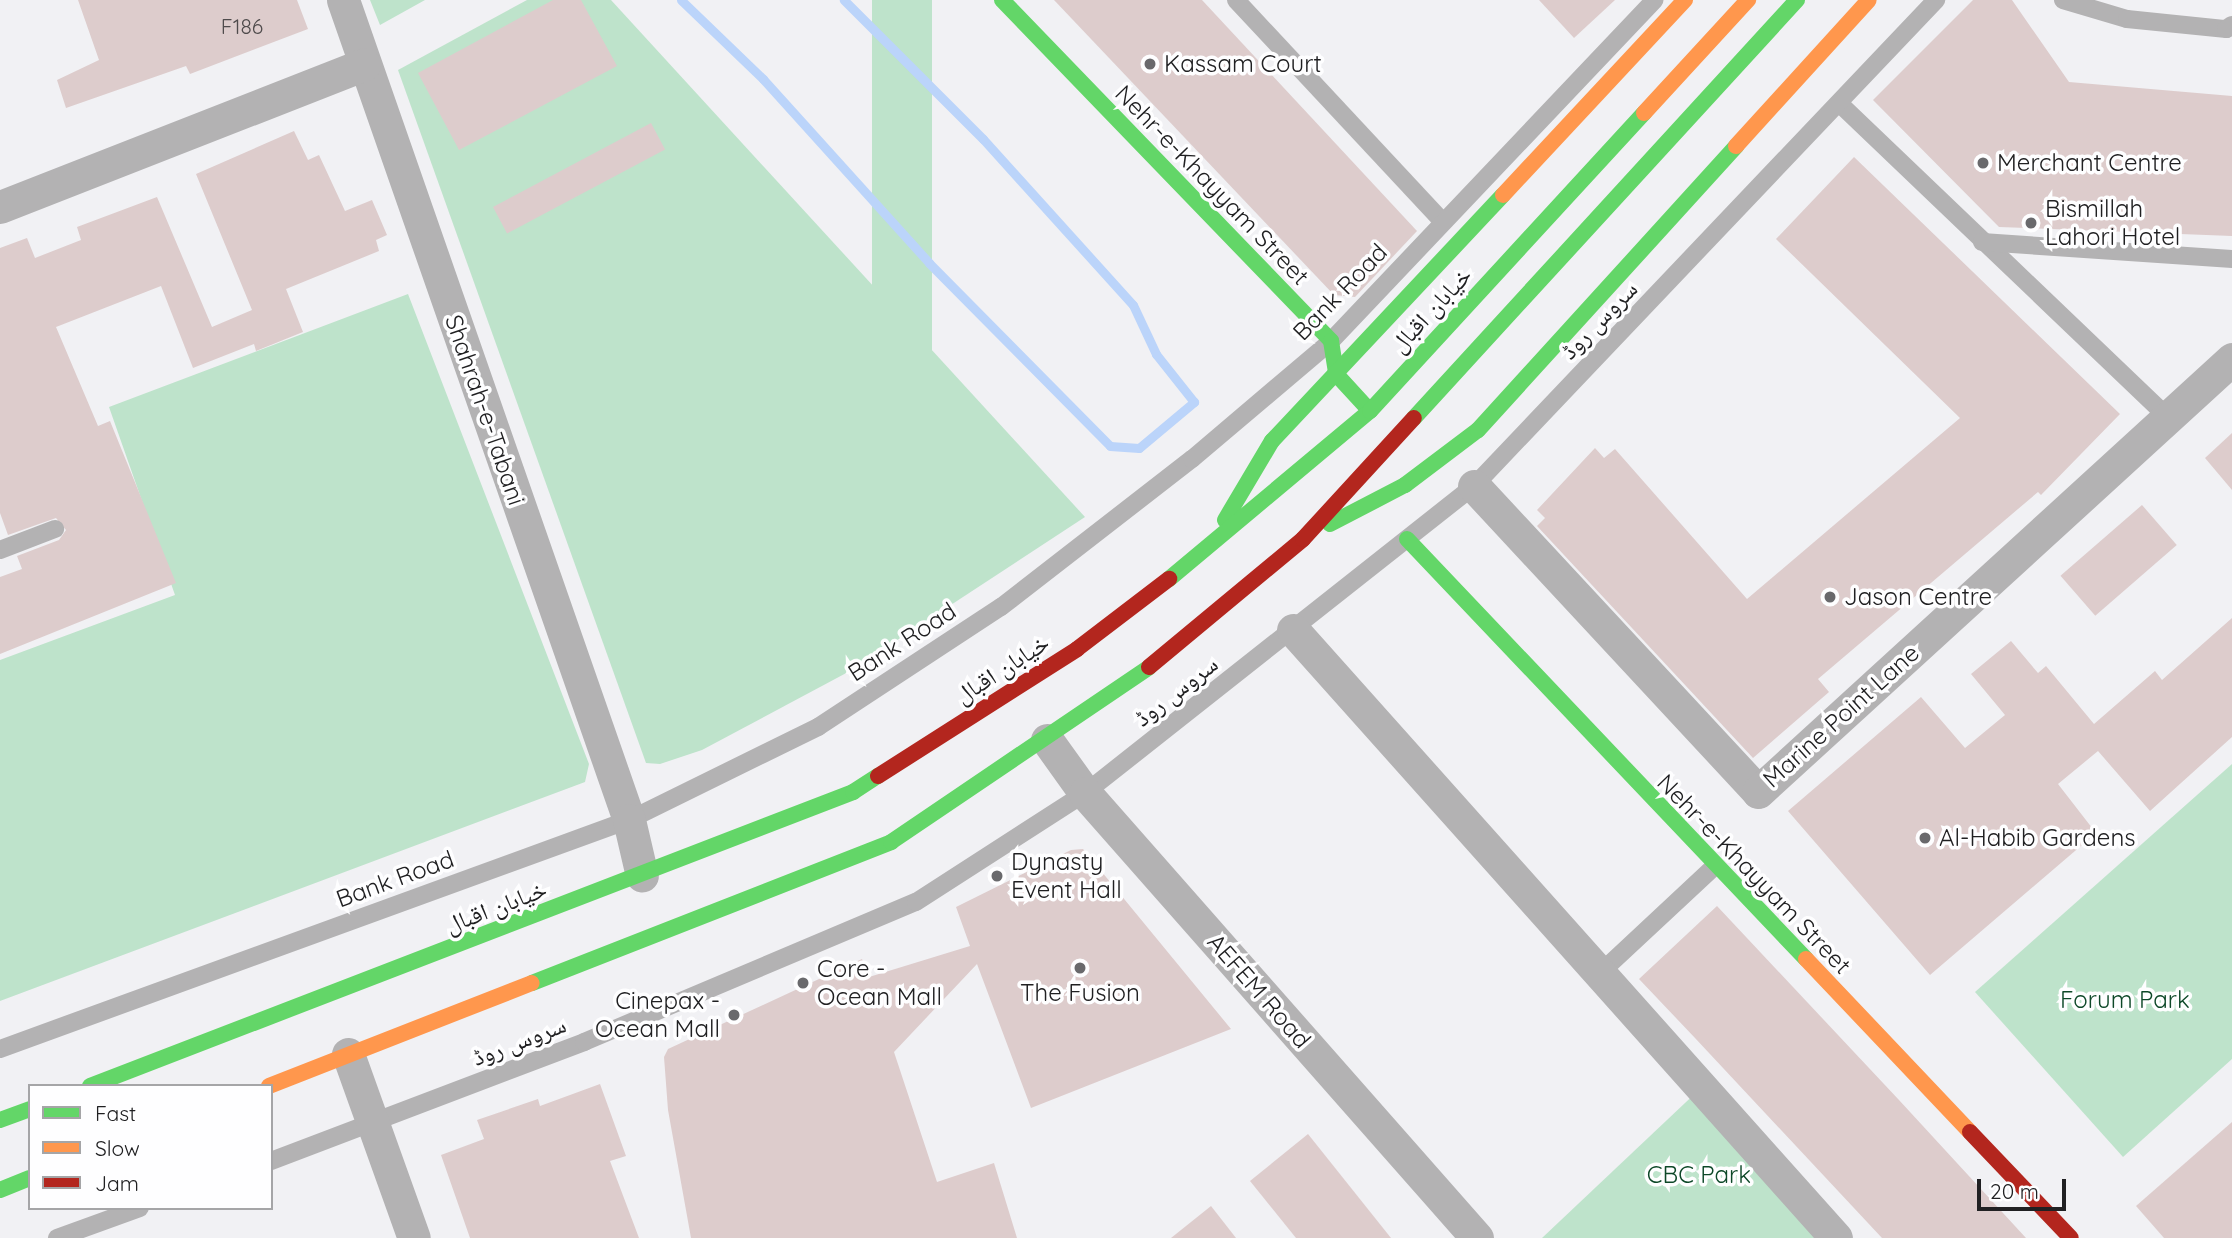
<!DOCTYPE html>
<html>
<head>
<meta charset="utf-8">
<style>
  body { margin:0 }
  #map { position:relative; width:2232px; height:1238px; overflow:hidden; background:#f1f1f4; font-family:Quicksand,"Noto Naskh Arabic",sans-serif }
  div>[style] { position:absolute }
  .green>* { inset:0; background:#bee3cb; transform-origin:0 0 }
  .stream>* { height:9px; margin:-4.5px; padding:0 4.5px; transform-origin:4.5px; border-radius:4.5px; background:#bbd4fa }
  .building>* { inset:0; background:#dcc; transform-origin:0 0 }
  .lane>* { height:18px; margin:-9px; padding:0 9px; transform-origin:9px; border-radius:9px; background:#b3b2b3 }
  .street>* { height:33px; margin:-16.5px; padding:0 16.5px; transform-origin:16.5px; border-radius:16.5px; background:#b3b2b3 }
  .fast>* { height:16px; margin:-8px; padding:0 8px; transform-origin:8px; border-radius:8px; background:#63d668 }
  .slow>* { height:16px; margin:-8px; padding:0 8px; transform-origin:8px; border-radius:8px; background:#ff974d }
  .jam>* { height:16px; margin:-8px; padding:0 8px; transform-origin:8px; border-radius:8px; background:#b3261e }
  .dots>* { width:19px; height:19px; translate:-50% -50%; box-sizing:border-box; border:4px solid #fefeff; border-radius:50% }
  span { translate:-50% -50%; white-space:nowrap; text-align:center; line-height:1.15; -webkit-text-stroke:7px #fefeff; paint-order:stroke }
  .number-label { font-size:21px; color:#4f4b4c }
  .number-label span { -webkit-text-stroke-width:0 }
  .poi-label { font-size:24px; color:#202022 }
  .left { translate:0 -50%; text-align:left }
  .right { translate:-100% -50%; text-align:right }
  .street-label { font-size:24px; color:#202022 }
  .park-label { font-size:24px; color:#0d4828 }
  .legend { position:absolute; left:28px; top:1084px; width:245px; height:126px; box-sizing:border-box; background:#fefeff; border:2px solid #a5a5a7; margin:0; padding:9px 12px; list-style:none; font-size:21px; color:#202022 }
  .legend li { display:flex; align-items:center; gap:14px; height:35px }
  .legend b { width:35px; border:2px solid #a5a5a7 }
  .scale { position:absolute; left:1977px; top:1179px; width:89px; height:32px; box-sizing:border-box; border:4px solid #202022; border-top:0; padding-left:9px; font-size:21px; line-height:24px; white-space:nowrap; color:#202022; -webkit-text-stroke:5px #fefeff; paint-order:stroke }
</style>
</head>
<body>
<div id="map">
  <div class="green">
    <div style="clip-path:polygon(370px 0,425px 0,380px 25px)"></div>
    <div style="clip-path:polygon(527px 0,611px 0,1085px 517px,850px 671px,702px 750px,660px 764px,646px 763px,398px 70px)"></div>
    <div style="left:872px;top:0;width:60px;height:357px"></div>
    <div style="clip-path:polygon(408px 294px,589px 764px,585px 782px,0 1001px,0 660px,175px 595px,109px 407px)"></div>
    <div style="clip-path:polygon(2232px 764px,2232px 1059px,2123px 1157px,1975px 992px)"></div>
    <div style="clip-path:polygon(1703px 1086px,1836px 1238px,1542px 1238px)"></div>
  </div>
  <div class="stream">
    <div style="left:681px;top:0;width:114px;rotate:43.9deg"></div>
    <div style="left:763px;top:79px;width:248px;rotate:47.9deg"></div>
    <div style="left:929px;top:263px;width:257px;rotate:45.3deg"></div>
    <div style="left:1110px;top:446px;width:29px;rotate:4deg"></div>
    <div style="left:1139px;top:448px;width:72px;rotate:-39.9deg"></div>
    <div style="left:1194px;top:402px;width:61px;rotate:-128.4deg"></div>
    <div style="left:1156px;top:354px;width:54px;rotate:-115.1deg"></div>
    <div style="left:1133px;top:305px;width:224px;rotate:-132.1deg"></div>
    <div style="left:983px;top:139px;width:197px;rotate:-135deg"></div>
  </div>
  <div class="building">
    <div style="clip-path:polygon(78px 0,297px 0,308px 29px,190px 74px,186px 66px,66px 108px,57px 80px,99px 60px)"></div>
    <div style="clip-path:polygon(553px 0,581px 0,617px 66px,459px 150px,418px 73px)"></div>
    <div style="clip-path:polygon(1054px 0,1202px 0,1417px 231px,1355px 297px,1334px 295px)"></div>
    <div style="clip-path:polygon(1539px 0,1615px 0,1574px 38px)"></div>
    <div style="clip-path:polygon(1973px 0,2012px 0,2069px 82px,2232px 96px,2232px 236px,1999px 227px,1873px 100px)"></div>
    <div style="left:651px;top:123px;width:30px;height:179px;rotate:62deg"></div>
    <div style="clip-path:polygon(294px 131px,308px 160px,319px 155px,345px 211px,372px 200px,387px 235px,376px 240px,379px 251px,286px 289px,303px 332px,256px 351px,254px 344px,193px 368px,161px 286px,56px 327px,98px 426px,110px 421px,176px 583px,0 654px,0 577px,22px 569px,17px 556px,59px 540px,66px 530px,56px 518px,8px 535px,0 513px,0 248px,27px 238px,35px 258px,81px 240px,77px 227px,157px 197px,212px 327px,252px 310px,196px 174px)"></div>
    <div style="clip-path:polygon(1854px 157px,2120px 414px,2041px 495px,2038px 492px,1818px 679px,1829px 692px,1753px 758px,1537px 526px,1545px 518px,1537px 510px,1595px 448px,1604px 458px,1615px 449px,1747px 599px,1960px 418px,1776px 239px)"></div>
    <div style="clip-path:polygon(2232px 433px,2232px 490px,2205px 458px)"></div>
    <div style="left:2142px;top:505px;width:53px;height:108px;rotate:49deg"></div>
    <div style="clip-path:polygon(2232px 618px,2232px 737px,2150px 811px,2098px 751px,2058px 784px,2096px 833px,1930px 975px,1788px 811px,1921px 697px,1965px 748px,2005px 715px,1971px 674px,2011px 641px,2038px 673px,2046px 666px,2094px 724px,2155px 671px,2162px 680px)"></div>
    <div style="clip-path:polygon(1083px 849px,1231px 1029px,1031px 1108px,977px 964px,894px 1052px,937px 1182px,994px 1163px,1017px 1238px,691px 1238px,668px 1110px,664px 1057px,668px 1049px,862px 959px,869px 977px,970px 946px,956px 907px,1071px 850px)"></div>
    <div style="clip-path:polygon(1717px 906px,1899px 1100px,2026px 1238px,1882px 1238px,1695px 1038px,1639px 979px)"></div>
    <div style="clip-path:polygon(600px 1084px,626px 1156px,610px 1161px,639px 1238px,470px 1238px,441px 1155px,484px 1139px,477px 1120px,538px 1099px,540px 1106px)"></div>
    <div style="clip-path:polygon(2232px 1122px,2232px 1238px,2164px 1238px,2136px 1206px)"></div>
    <div style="clip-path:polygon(1308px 1134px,1391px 1238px,1296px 1238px,1250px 1181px)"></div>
    <div style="clip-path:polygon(1211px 1206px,1236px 1238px,1171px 1238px)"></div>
  </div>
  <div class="lane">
    <div style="left:1236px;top:0;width:302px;rotate:47deg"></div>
    <div style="left:2063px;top:0;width:67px;rotate:16.5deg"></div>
    <div style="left:2127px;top:19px;width:100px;rotate:5.8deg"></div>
    <div style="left:2226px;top:29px;width:7px;rotate:-34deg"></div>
    <div style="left:1840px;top:104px;width:453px;rotate:43.7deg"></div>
    <div style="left:1982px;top:242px;width:251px;rotate:3.9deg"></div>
    <div style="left:0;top:550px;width:59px;rotate:-20.9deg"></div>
    <div style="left:1598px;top:975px;width:160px;rotate:-43deg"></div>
    <div style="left:0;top:1049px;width:669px;rotate:-20.01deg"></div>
    <div style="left:629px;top:820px;width:211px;rotate:-26.2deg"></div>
    <div style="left:818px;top:727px;width:219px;rotate:-33.3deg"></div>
    <div style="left:1001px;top:607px;width:242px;rotate:-37.8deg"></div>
    <div style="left:1192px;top:459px;width:182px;rotate:-40.3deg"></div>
    <div style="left:1331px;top:341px;width:470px;rotate:-46.5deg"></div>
    <div style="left:271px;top:1161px;width:335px;rotate:-20.8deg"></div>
    <div style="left:584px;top:1042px;width:360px;rotate:-22.9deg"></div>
    <div style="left:916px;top:902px;width:201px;rotate:-32.8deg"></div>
    <div style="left:1085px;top:793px;width:496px;rotate:-38.3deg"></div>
    <div style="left:1474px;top:486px;width:671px;rotate:-46.45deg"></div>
    <div style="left:57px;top:1238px;width:88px;rotate:-19.9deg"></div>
  </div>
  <div class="street">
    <div style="left:343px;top:0;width:868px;rotate:70.77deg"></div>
    <div style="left:629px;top:820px;width:57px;rotate:76.9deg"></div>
    <div style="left:0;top:207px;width:391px;rotate:-21.4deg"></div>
    <div style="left:1474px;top:486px;width:417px;rotate:47.1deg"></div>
    <div style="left:1758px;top:792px;width:642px;rotate:-42.41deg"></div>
    <div style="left:1293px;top:630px;width:815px;rotate:48.23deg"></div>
    <div style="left:1047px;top:740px;width:65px;rotate:54.4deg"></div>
    <div style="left:1085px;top:793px;width:593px;rotate:48.62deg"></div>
    <div style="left:348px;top:1054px;width:195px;rotate:70.3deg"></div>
  </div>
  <div class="fast">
    <div style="left:1002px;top:0;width:474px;rotate:46deg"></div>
    <div style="left:1331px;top:341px;width:33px;rotate:81deg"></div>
    <div style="left:1336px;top:374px;width:50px;rotate:47.4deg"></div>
    <div style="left:1414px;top:418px;width:567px;rotate:-47.5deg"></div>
    <div style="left:1225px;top:520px;width:92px;rotate:-59.3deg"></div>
    <div style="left:1272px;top:441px;width:337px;rotate:-46.8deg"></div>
    <div style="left:1330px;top:524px;width:85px;rotate:-27.5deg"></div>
    <div style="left:1405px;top:485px;width:91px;rotate:-37deg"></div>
    <div style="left:1478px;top:430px;width:384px;rotate:-47.7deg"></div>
    <div style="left:1407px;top:539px;width:579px;rotate:46.47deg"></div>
    <div style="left:1169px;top:579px;width:262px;rotate:-39.9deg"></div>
    <div style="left:1370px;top:411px;width:405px;rotate:-47.4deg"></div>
    <div style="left:532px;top:983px;width:386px;rotate:-21.4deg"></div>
    <div style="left:891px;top:842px;width:312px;rotate:-34.1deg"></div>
    <div style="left:90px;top:1086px;width:818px;rotate:-21.07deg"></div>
    <div style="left:853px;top:792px;width:30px;rotate:-33deg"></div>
    <div style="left:0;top:1120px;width:32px;rotate:-20deg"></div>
    <div style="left:0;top:1190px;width:32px;rotate:-22deg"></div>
  </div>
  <div class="slow">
    <div style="left:1644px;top:113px;width:154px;rotate:-47.4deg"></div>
    <div style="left:1736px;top:146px;width:197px;rotate:-47.7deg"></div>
    <div style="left:1503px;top:195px;width:267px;rotate:-47deg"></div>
    <div style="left:1806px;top:959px;width:238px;rotate:46.5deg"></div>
    <div style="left:269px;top:1086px;width:282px;rotate:-21.4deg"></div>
  </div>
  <div class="jam">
    <div style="left:1149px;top:667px;width:200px;rotate:-39.7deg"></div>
    <div style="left:1303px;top:539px;width:164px;rotate:-47.5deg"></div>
    <div style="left:878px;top:776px;width:236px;rotate:-32.5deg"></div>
    <div style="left:1077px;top:649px;width:116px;rotate:-37.3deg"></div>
    <div style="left:1970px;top:1132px;width:146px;rotate:46.4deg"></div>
  </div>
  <div class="dots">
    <div style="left:1150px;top:64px;background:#69696c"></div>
    <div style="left:1983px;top:163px;background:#69696c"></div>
    <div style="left:2031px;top:223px;background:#69696c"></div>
    <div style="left:1830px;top:597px;background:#69696c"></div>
    <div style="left:1925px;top:838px;background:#69696c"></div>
    <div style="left:997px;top:876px;background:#69696c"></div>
    <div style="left:1080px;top:968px;background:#69696c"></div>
    <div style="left:803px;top:983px;background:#69696c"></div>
    <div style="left:734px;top:1015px;background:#69696c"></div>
  </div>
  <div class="number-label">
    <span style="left:242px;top:26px">F186</span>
  </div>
  <div class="poi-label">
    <span class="left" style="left:1164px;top:64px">Kassam Court</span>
    <span class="left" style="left:1997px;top:163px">Merchant Centre</span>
    <span class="left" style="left:2045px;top:223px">Bismillah<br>Lahori Hotel</span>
    <span class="left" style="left:1844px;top:597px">Jason Centre</span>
    <span class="left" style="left:1939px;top:838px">Al-Habib Gardens</span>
    <span class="left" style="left:1011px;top:876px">Dynasty<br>Event Hall</span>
    <span class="left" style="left:817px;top:983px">Core -<br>Ocean Mall</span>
    <span style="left:1080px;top:993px">The Fusion</span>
    <span class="right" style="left:720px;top:1015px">Cinepax -<br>Ocean Mall</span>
  </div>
  <div class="street-label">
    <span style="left:1212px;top:185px;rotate:46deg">Nehr-e-Khayyam Street</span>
    <span style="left:1340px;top:292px;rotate:-46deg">Bank Road</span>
    <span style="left:1431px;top:310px;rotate:-47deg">خیابان اقبال</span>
    <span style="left:1599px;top:320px;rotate:-46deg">سروس روڈ</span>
    <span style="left:485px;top:410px;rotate:71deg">Shahrah-e-Tabani</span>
    <span style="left:902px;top:642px;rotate:-33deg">Bank Road</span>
    <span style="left:1002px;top:669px;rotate:-33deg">خیابان اقبال</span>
    <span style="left:1176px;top:691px;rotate:-38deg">سروس روڈ</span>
    <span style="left:1841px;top:716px;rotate:-42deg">Marine Point Lane</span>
    <span style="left:1754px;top:874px;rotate:46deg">Nehr-e-Khayyam Street</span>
    <span style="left:395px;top:879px;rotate:-20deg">Bank Road</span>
    <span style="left:496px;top:907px;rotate:-21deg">خیابان اقبال</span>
    <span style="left:1259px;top:991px;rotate:49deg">AEFEM Road</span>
    <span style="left:519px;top:1041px;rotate:-21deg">سروس روڈ</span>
  </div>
  <div class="park-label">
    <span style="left:2125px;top:1000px">Forum Park</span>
    <span style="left:1699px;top:1175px">CBC Park</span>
  </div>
  <ul class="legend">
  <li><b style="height:9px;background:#63d668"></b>Fast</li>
  <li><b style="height:9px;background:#ff974d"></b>Slow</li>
  <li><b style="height:9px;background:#b3261e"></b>Jam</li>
  </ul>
  <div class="scale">20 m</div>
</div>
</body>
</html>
